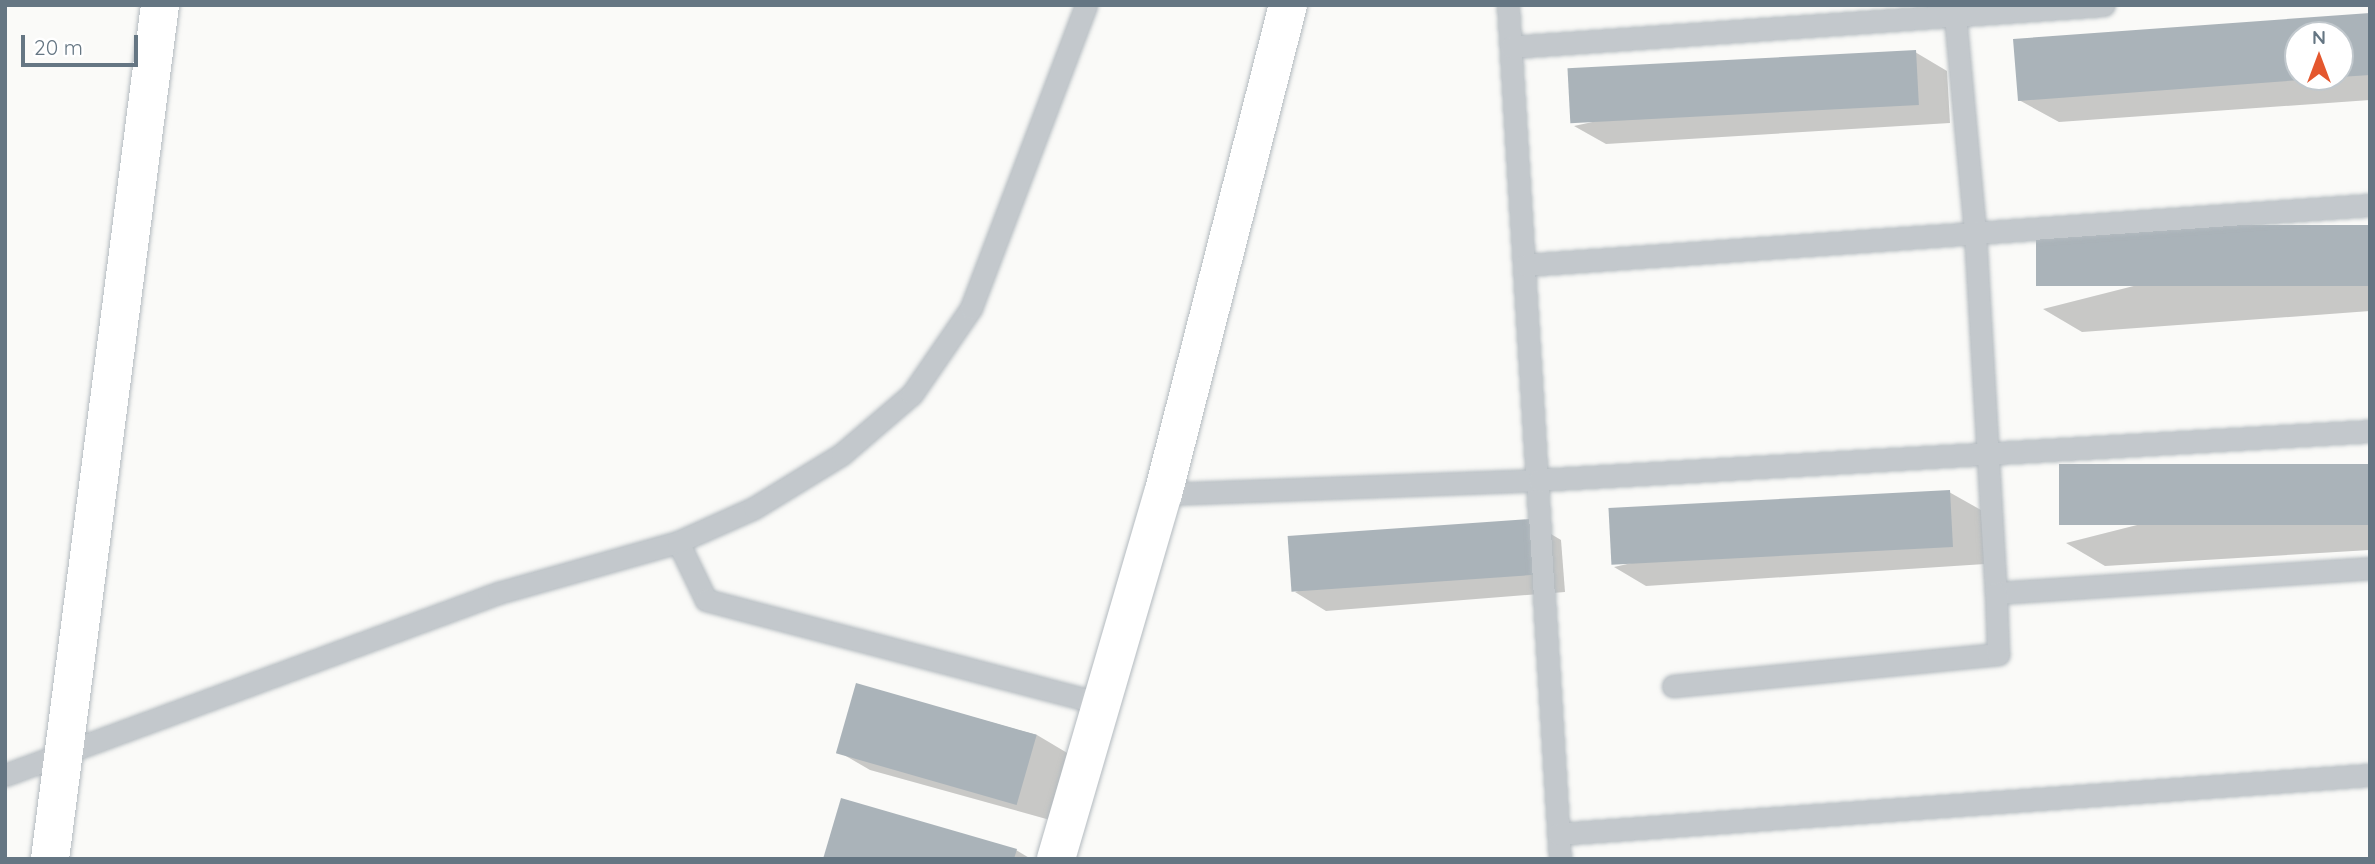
<!DOCTYPE html>
<html>
<head>
<meta charset="utf-8">
<style>
  body { margin:0 }
  #map { position:relative; width:2375px; height:864px; overflow:hidden; background:#fafaf8; font-family:Quicksand,sans-serif }
  div>[style] { position:absolute }
  .shadow>* { inset:0; background:#0003 }
  .building>* { inset:0; background:#aab3b9; transform-origin:0 0 }
  .roads { filter:drop-shadow(0 0 2px #b3babf) drop-shadow(0 0 2px #b3babf) }
  .lane>* { height:21px; margin:-10.5px; padding:0 10.5px; transform-origin:10.5px; border-radius:10.5px; background:#c3c8cc }
  .secondary>* { height:38px; margin:-19px; padding:0 19px; transform-origin:19px; border-radius:19px; background:#fff }
  span { translate:-50% -50%; white-space:nowrap; text-align:center; line-height:1.15; -webkit-text-stroke:7px #fff; paint-order:stroke }
  .frame { position:absolute; inset:0; border:7px solid #657683; pointer-events:none }
  .north { position:absolute; left:2284px; top:21px; width:70px; height:70px; box-sizing:border-box; background:#fff; border:2px solid #c1c8cd; border-radius:50%; rotate:0deg; font-size:19px; font-weight:700; line-height:28px; text-align:center; color:#657683 }
  .north::after { content:''; display:block; margin:auto; width:24px; height:32px; background:#e4572e; clip-path:polygon(50% 0,100% 100%,50% 72%,0 100%) }
  .scale { position:absolute; left:21px; top:35px; width:117px; height:32px; box-sizing:border-box; border:4px solid #657683; border-top:0; padding-left:9px; font-size:21px; line-height:24px; white-space:nowrap; color:#657683; -webkit-text-stroke:5px #fff; paint-order:stroke }
</style>
</head>
<body>
<div id="map">
  <div class="shadow">
    <div style="clip-path:polygon(evenodd,2370px 14px,2370px 100px,2059px 122px,2019px 100px,2370px 14px,2298px 35px,2340px 35px,2340px 77px,2298px 77px,2298px 35px)"></div>
    <div style="clip-path:polygon(1915px 52px,1947px 71px,1950px 123px,1606px 144px,1574px 126px)"></div>
    <div style="clip-path:polygon(2370px 226px,2370px 311px,2082px 332px,2043px 309px)"></div>
    <div style="clip-path:polygon(2370px 466px,2370px 550px,2105px 566px,2066px 543px)"></div>
    <div style="clip-path:polygon(1949px 492px,1981px 510px,1985px 564px,1646px 586px,1614px 567px)"></div>
    <div style="clip-path:polygon(1529px 521px,1561px 540px,1565px 592px,1326px 611px,1295px 592px)"></div>
    <div style="clip-path:polygon(857px 685px,1037px 735px,1069px 754px,1050px 820px,870px 770px,839px 752px)"></div>
    <div style="clip-path:polygon(1016px 850px,1031px 859px,825px 859px)"></div>
  </div>
  <div class="building">
    <div style="clip-path:polygon(2370px 13px,2370px 75px,2340px 77px,2340px 35px,2298px 35px,2298px 77px,2314px 79px,2018px 101px,2013px 39px)"></div>
    <div style="left:1916px;top:50px;width:55px;height:349px;rotate:87deg"></div>
    <div style="left:2370px;top:225px;width:61px;height:334px;rotate:90deg"></div>
    <div style="left:2370px;top:464px;width:61px;height:311px;rotate:90deg"></div>
    <div style="left:1950px;top:490px;width:57px;height:342px;rotate:87deg"></div>
    <div style="left:1530px;top:519px;width:56px;height:243px;rotate:86deg"></div>
    <div style="left:856px;top:683px;width:188px;height:73px;rotate:16deg"></div>
    <div style="clip-path:polygon(841px 798px,1017px 849px,1014px 859px,823px 859px)"></div>
  </div>
  <div class="roads">
    <div class="lane">
      <div style="left:1508px;top:5px;width:856px;rotate:86.52deg"></div>
      <div style="left:1954px;top:5px;width:229px;rotate:84.7deg"></div>
      <div style="left:1975px;top:233px;width:361px;rotate:86.7deg"></div>
      <div style="left:1996px;top:593px;width:375px;rotate:-3.8deg"></div>
      <div style="left:1511px;top:47px;width:594px;rotate:-4.05deg"></div>
      <div style="left:1525px;top:265px;width:847px;rotate:-4.06deg"></div>
      <div style="left:1163px;top:494px;width:376px;rotate:-2.1deg"></div>
      <div style="left:1539px;top:480px;width:832px;rotate:-3.37deg"></div>
      <div style="left:678px;top:542px;width:64px;rotate:64.2deg"></div>
      <div style="left:706px;top:600px;width:409px;rotate:14.7deg"></div>
      <div style="left:1673px;top:686px;width:327px;rotate:-5.6deg"></div>
      <div style="left:1998px;top:654px;width:61px;rotate:-91.9deg"></div>
      <div style="left:5px;top:775px;width:526px;rotate:-20.26deg"></div>
      <div style="left:498px;top:593px;width:187px;rotate:-15.8deg"></div>
      <div style="left:678px;top:542px;width:83px;rotate:-24.1deg"></div>
      <div style="left:754px;top:508px;width:103px;rotate:-31.5deg"></div>
      <div style="left:842px;top:454px;width:92px;rotate:-40.6deg"></div>
      <div style="left:912px;top:394px;width:104px;rotate:-55.5deg"></div>
      <div style="left:971px;top:308px;width:324px;rotate:-69.2deg"></div>
      <div style="left:1558px;top:834px;width:814px;rotate:-4.16deg"></div>
    </div>
    <div class="secondary">
      <div style="left:50px;top:859px;width:861px;rotate:-82.66deg"></div>
      <div style="left:1056px;top:859px;width:380px;rotate:-73.7deg"></div>
      <div style="left:1163px;top:494px;width:505px;rotate:-75.66deg"></div>
    </div>
  </div>
  <div class="frame"></div>
  <div class="north">N</div>
  <div class="scale">20 m</div>
</div>
</body>
</html>
